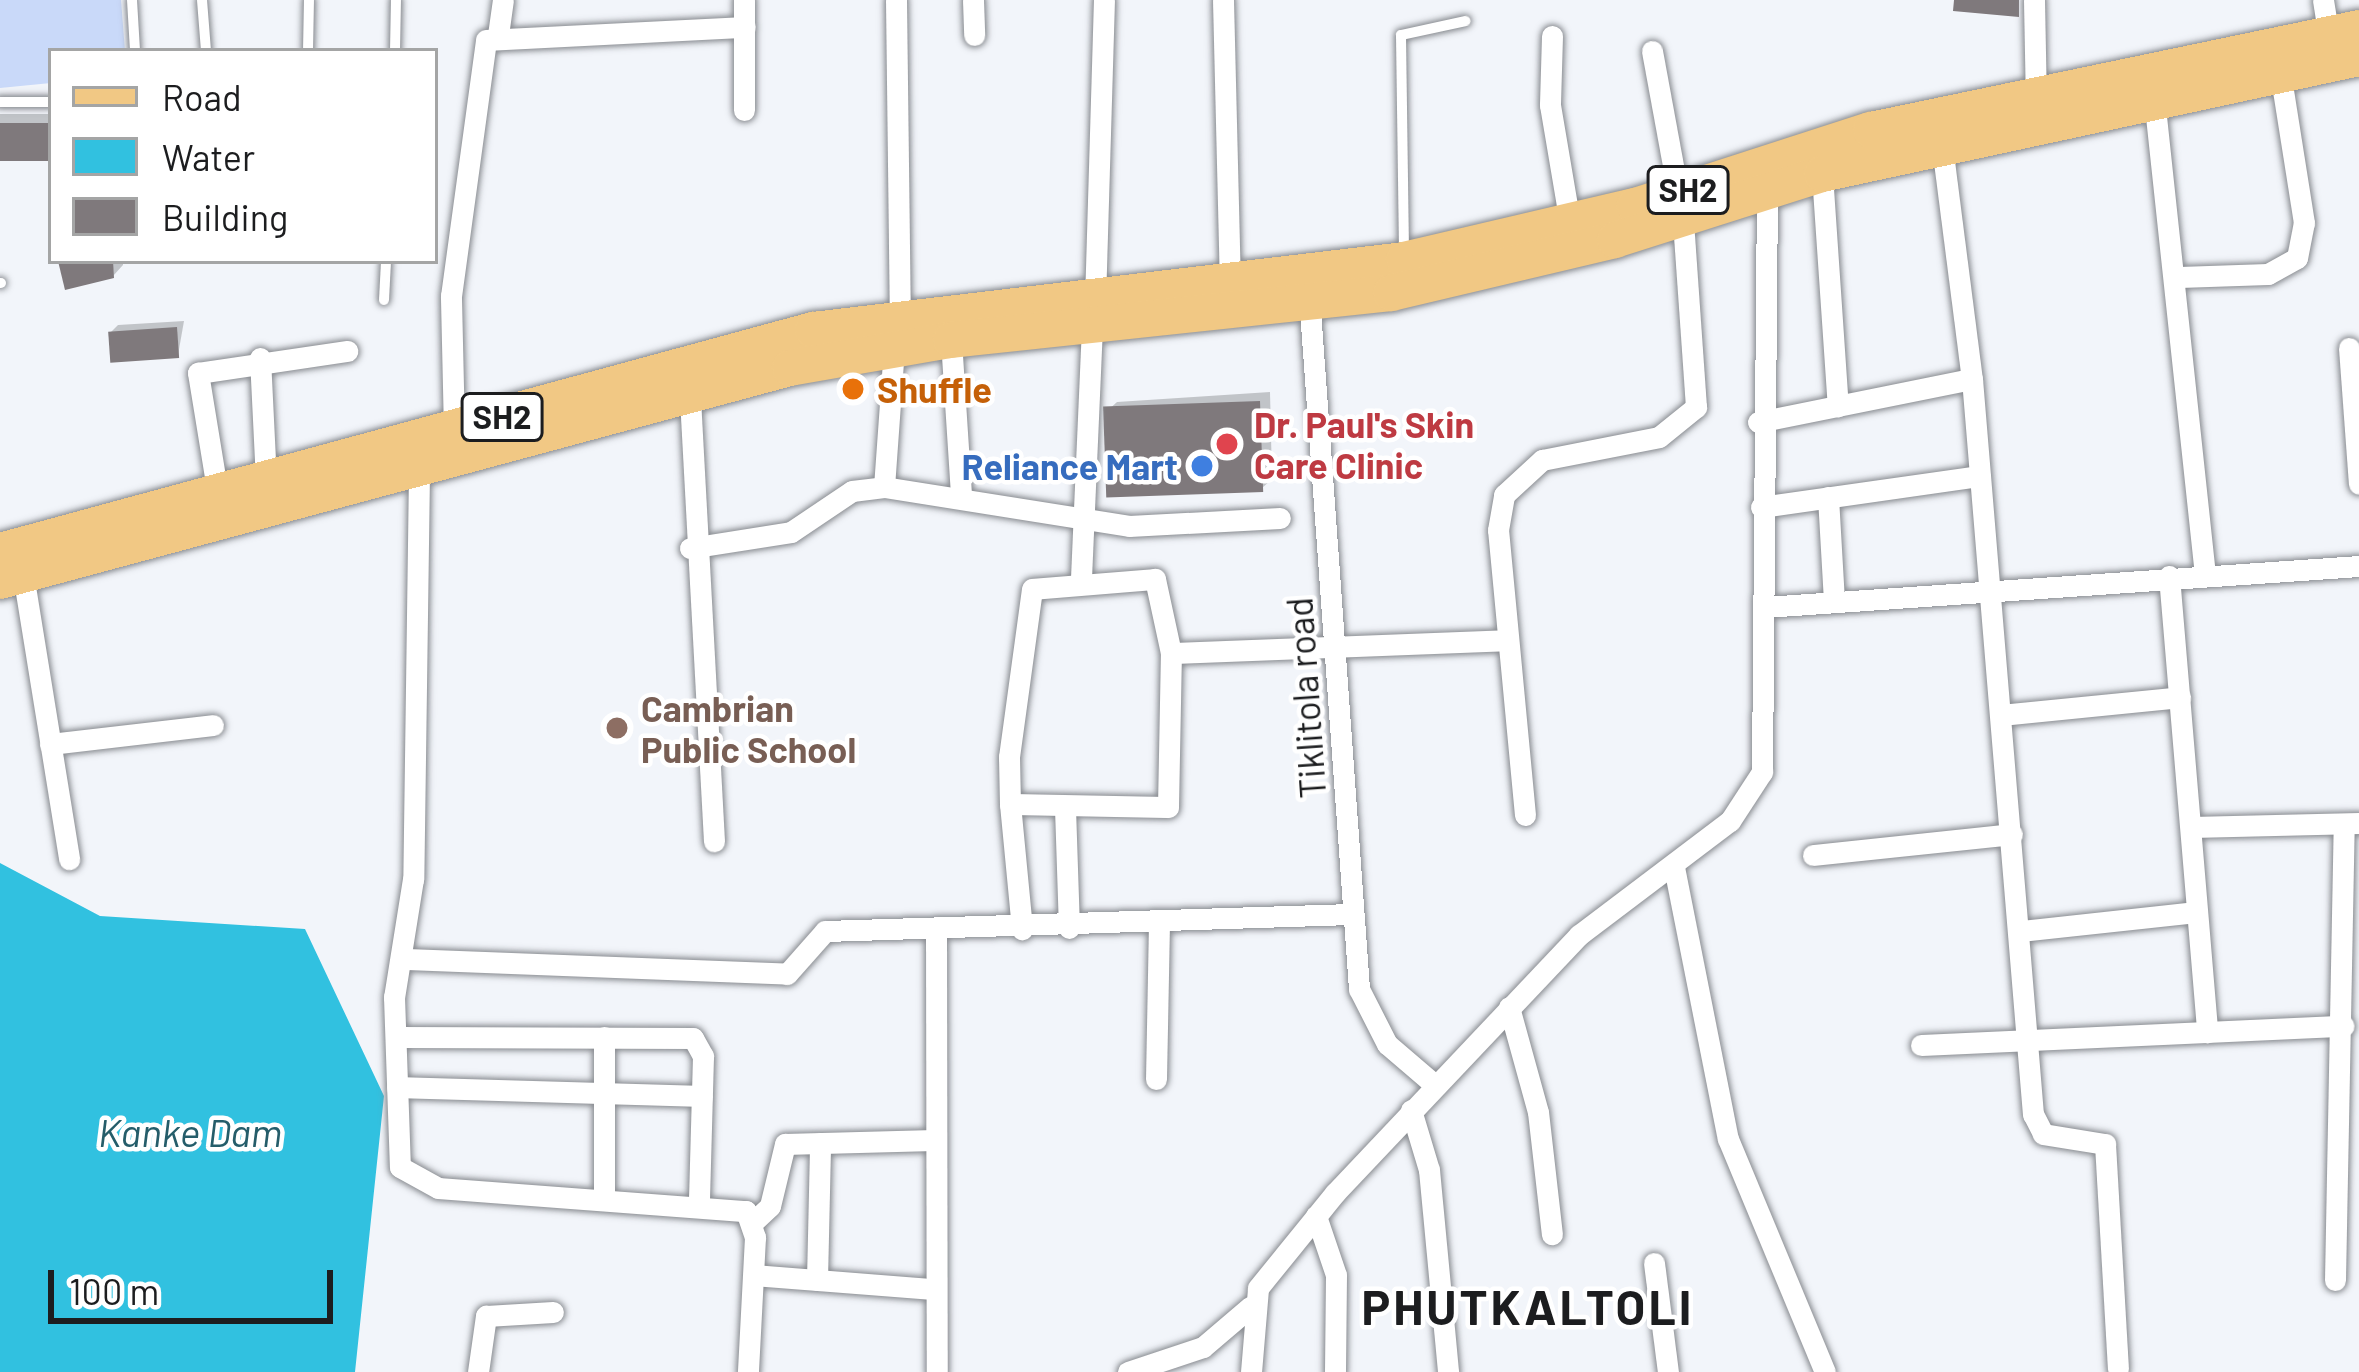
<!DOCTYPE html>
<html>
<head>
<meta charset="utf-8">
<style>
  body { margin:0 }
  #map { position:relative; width:2359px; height:1372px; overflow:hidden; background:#f2f5fa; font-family:Barlow,sans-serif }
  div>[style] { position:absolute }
  .green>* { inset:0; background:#c9d9f9 }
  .water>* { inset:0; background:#31c1e0 }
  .shadow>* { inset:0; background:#0003; transform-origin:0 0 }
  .building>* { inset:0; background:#7f797c; transform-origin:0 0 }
  .roads { filter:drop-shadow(0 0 3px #888b90) drop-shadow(0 0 3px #888b90) }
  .lane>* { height:10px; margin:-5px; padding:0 5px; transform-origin:5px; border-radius:5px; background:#fff }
  .street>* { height:21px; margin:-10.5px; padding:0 10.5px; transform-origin:10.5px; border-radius:10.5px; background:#fff }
  .primary>* { height:36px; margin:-18px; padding:0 18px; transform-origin:18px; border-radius:18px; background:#f1c884 }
  .dots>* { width:33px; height:33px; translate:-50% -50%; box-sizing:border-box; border:6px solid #fff; border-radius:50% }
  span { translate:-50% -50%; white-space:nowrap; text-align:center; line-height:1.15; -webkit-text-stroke:9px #fff; paint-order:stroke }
  .shield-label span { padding:3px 9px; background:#fff; border:3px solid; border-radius:9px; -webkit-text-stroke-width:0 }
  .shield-label { font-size:33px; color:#1c1d1f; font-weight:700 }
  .food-label { font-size:36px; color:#c56008; font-weight:700 }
  .left { translate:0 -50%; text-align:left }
  .health-label { font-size:36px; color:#be3a42; font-weight:700 }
  .shop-label { font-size:36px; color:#366cbe; font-weight:700 }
  .right { translate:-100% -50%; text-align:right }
  .street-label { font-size:36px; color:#1c1d1f }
  .education-label { font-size:36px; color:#785e54; font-weight:700 }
  .water-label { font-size:39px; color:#255d6a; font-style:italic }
  .district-label { font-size:48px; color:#1c1d1f; font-weight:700; letter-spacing:3px }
  .legend { position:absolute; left:48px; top:48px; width:390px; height:216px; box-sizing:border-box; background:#fff; border:3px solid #a4a5a5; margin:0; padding:15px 21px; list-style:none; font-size:36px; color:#1c1d1f }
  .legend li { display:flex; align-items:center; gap:24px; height:60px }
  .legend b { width:60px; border:3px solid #a4a5a5 }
  .scale { position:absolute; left:48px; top:1270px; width:285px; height:54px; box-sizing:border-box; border:6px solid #1c1d1f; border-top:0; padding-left:15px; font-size:36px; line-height:42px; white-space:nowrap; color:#1c1d1f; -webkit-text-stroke:9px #fff; paint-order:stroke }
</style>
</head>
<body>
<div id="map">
  <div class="green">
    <div style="clip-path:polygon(0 0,121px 0,125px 51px,51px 51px,51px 83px,0 88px)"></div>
  </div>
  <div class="water">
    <div style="clip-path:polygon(0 863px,100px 916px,305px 929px,384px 1096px,355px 1372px,0 1372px)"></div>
  </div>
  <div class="shadow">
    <div style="left:51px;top:114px;width:44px;height:51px;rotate:90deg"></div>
    <div style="clip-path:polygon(60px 261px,123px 261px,123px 265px,113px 276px)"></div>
    <div style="clip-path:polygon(184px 321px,178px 355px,111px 332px,118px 325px)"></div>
    <div style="clip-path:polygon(1270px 392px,1272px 479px,1261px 489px,1106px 412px,1117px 402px)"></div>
  </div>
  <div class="building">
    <div style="clip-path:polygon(1954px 0,2019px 0,2019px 17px,1953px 11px)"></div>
    <div style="left:51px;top:123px;width:38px;height:51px;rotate:90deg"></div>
    <div style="clip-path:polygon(58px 261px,113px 261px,114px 278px,65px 290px)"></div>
    <div style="left:177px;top:327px;width:31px;height:69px;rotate:86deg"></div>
    <div style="left:1260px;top:401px;width:91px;height:157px;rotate:88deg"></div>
  </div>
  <div class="roads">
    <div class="lane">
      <div style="left:132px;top:0;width:51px;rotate:86.6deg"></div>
      <div style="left:202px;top:0;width:51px;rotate:85.5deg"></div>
      <div style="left:308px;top:51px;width:51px;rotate:-88.9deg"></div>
      <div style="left:395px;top:51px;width:51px;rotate:-88.9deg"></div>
      <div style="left:0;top:102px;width:51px"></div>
      <div style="left:1404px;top:251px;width:216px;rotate:-90.8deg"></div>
      <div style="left:1401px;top:35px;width:66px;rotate:-12.2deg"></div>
      <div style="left:0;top:283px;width:1px"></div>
      <div style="left:384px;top:300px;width:39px;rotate:-87deg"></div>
    </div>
    <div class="street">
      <div style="left:896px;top:0;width:317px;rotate:89.3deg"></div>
      <div style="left:973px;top:0;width:35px;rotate:88deg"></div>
      <div style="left:1223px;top:0;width:287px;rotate:88.6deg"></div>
      <div style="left:2034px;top:0;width:100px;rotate:88.9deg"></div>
      <div style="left:2323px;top:0;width:37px;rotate:81deg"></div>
      <div style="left:498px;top:35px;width:35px;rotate:-82deg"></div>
      <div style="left:1552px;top:36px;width:69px;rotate:91.7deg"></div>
      <div style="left:1550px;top:105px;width:120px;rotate:80.4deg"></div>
      <div style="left:1652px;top:51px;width:144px;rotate:79.6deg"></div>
      <div style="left:2155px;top:107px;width:470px;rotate:83.9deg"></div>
      <div style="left:744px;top:110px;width:110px;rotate:-90deg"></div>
      <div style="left:1941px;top:138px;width:243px;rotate:82.7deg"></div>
      <div style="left:1972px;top:379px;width:738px;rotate:85.26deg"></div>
      <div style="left:2033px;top:1114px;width:22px;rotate:63deg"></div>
      <div style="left:2043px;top:1134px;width:63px;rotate:9.2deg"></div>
      <div style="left:2105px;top:1144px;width:225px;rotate:86.7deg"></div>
      <div style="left:1822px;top:174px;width:233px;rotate:86.1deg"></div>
      <div style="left:2179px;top:277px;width:89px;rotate:-1.9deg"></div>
      <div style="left:2268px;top:274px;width:33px;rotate:-29deg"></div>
      <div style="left:2297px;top:258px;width:36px;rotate:-79deg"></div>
      <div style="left:2304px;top:223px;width:148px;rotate:-99deg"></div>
      <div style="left:1309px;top:296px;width:695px;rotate:85.87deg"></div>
      <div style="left:1359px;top:989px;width:62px;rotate:63deg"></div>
      <div style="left:1387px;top:1044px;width:63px;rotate:40.5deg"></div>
      <div style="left:1095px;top:302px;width:302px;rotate:-88.3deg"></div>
      <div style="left:951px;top:340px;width:154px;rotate:86.3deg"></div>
      <div style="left:2349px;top:348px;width:136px;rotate:85.8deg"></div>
      <div style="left:260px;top:358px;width:123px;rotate:87.2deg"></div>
      <div style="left:690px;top:398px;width:444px;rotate:86.9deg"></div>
      <div style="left:1758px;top:422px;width:218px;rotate:-11.4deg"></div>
      <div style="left:454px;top:431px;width:135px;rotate:-91.3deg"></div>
      <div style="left:451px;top:296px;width:258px;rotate:-82.2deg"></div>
      <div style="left:486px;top:40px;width:259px;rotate:-2.9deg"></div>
      <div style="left:419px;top:472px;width:407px;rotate:90.8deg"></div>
      <div style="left:413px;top:879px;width:120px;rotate:99.1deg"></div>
      <div style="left:394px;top:997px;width:170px;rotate:88deg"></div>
      <div style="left:400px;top:1167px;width:43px;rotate:28.9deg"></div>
      <div style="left:438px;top:1188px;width:309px;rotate:4.3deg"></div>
      <div style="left:746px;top:1211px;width:28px;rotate:71deg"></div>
      <div style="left:755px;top:1237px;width:135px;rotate:93deg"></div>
      <div style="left:884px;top:487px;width:140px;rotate:-85.9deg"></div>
      <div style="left:218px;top:495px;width:124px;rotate:-99.3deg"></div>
      <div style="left:198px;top:373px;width:151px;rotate:-8.4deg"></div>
      <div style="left:1828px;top:497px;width:104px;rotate:86.7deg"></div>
      <div style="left:1761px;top:507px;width:221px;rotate:-8.1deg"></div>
      <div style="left:690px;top:548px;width:102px;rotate:-9deg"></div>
      <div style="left:791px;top:532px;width:73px;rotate:-33.9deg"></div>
      <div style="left:852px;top:491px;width:32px;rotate:-7deg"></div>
      <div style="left:884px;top:487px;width:248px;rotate:9deg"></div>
      <div style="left:1129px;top:526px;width:151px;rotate:-3deg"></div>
      <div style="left:23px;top:574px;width:289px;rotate:80.8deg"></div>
      <div style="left:2169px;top:576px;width:458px;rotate:85.2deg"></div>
      <div style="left:1081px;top:578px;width:249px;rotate:-87.5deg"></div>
      <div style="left:1765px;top:607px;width:595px;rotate:-3.95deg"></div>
      <div style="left:1171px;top:653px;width:337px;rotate:-2.2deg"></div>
      <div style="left:2001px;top:715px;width:180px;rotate:-5.7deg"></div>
      <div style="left:50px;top:744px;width:164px;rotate:-6.6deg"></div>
      <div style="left:1010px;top:804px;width:158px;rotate:1.1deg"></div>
      <div style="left:1168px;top:807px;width:154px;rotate:-88.9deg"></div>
      <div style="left:1171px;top:653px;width:76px;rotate:-102.2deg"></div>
      <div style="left:1155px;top:579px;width:123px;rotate:175.4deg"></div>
      <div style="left:1032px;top:589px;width:170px;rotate:97.8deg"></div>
      <div style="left:1009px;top:757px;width:47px;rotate:88.8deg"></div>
      <div style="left:1010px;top:804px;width:126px;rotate:84.5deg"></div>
      <div style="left:1065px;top:808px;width:120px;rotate:88.1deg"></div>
      <div style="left:1525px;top:815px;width:286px;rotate:-95.4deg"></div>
      <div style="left:1498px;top:530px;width:36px;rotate:-80deg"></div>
      <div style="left:1504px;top:495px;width:52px;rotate:-42.6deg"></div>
      <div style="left:1542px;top:460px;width:119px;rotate:-11.1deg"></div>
      <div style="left:1659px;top:437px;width:48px;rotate:-39deg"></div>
      <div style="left:1696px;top:407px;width:187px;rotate:-94deg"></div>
      <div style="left:2191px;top:827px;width:168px;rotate:-1.4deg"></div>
      <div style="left:1813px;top:855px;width:200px;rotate:-6deg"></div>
      <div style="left:1674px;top:867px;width:277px;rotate:78.8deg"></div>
      <div style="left:1728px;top:1139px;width:252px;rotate:67.4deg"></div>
      <div style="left:2021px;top:931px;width:175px;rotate:-6.2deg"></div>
      <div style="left:936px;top:932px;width:440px;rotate:89.9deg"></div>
      <div style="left:404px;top:959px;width:383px;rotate:2.2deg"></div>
      <div style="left:787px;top:974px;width:57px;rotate:-48.5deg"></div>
      <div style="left:825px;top:931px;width:526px;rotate:-1.85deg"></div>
      <div style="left:1509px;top:1007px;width:109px;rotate:74.6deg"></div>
      <div style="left:1538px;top:1112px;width:123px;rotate:83.5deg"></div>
      <div style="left:397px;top:1037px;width:296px;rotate:0.2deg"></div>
      <div style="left:693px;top:1038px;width:21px;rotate:61deg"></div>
      <div style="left:703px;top:1056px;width:147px;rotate:91.6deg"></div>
      <div style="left:1921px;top:1045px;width:423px;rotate:-2.6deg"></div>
      <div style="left:1156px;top:1079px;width:154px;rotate:-88.9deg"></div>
      <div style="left:397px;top:1087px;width:305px;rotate:1.7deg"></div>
      <div style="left:1411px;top:1110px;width:63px;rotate:73.3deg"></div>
      <div style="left:1429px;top:1170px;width:203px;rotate:84.6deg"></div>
      <div style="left:604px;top:1195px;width:158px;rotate:-90deg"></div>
      <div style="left:1316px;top:1216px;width:62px;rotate:71.3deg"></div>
      <div style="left:1336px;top:1275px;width:97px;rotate:90.6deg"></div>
      <div style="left:753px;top:1222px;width:23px;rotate:-43deg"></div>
      <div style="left:770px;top:1206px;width:64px;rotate:-76.4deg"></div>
      <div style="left:785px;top:1144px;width:148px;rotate:-1.5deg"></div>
      <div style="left:1654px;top:1263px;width:110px;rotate:82.7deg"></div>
      <div style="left:754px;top:1275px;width:179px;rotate:4.5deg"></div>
      <div style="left:817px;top:1280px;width:137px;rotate:-88.7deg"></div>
      <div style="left:2335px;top:1280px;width:456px;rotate:-88.9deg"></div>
      <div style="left:478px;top:1372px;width:57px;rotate:-81.9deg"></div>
      <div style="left:486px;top:1316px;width:67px;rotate:-3.4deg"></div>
      <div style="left:1128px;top:1372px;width:79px;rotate:-18.4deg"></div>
      <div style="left:1203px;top:1347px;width:62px;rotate:-40.4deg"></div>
      <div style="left:1251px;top:1372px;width:84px;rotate:-85.2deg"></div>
      <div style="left:1258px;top:1288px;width:122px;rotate:-51deg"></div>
      <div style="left:1335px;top:1193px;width:355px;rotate:-46.6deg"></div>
      <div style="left:1579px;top:935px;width:189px;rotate:-37.1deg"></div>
      <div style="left:1730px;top:821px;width:59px;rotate:-56.9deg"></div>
      <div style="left:1762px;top:772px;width:580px;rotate:-89.51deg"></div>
    </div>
    <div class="primary">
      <div style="left:0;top:551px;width:843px;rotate:-15.21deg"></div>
      <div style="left:813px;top:330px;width:595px;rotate:-6.75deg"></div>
      <div style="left:1404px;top:260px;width:237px;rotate:-13.2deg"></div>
      <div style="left:1635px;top:206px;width:248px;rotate:-17.9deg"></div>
      <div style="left:1871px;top:130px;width:499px;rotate:-11.8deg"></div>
      <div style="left:0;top:581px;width:818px;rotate:-15.09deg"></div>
      <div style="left:790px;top:368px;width:163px;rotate:-9.9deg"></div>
      <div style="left:951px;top:340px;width:443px;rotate:-6.1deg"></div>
      <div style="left:1391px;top:293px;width:230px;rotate:-13.3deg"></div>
      <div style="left:1615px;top:240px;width:217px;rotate:-17.7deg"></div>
      <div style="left:1822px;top:174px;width:549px;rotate:-12.19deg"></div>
    </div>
  </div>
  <div class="dots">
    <div style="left:853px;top:389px;background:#e8710a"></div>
    <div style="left:1227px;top:444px;background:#e0444e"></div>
    <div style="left:1202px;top:466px;background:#3f7fe0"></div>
    <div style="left:617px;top:728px;background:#8d6e63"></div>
  </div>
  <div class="shield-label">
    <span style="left:1688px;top:190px">SH2</span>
    <span style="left:502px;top:417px">SH2</span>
  </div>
  <div class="food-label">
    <span class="left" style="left:877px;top:389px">Shuffle</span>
  </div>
  <div class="health-label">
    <span class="left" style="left:1254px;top:444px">Dr. Paul's Skin<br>Care Clinic</span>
  </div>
  <div class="shop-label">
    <span class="right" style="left:1178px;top:466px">Reliance Mart</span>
  </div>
  <div class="street-label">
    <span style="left:1305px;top:698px;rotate:-94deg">Tiklitola road</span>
  </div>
  <div class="education-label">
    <span class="left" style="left:641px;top:728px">Cambrian<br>Public School</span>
  </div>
  <div class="water-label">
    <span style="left:190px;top:1132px">Kanke Dam</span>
  </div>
  <div class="district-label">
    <span style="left:1528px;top:1307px">PHUTKALTOLI</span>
  </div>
  <ul class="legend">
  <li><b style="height:15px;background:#f1c884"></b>Road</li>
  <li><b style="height:33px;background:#31c1e0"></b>Water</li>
  <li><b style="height:33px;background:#7f797c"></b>Building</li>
  </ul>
  <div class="scale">100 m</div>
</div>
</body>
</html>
